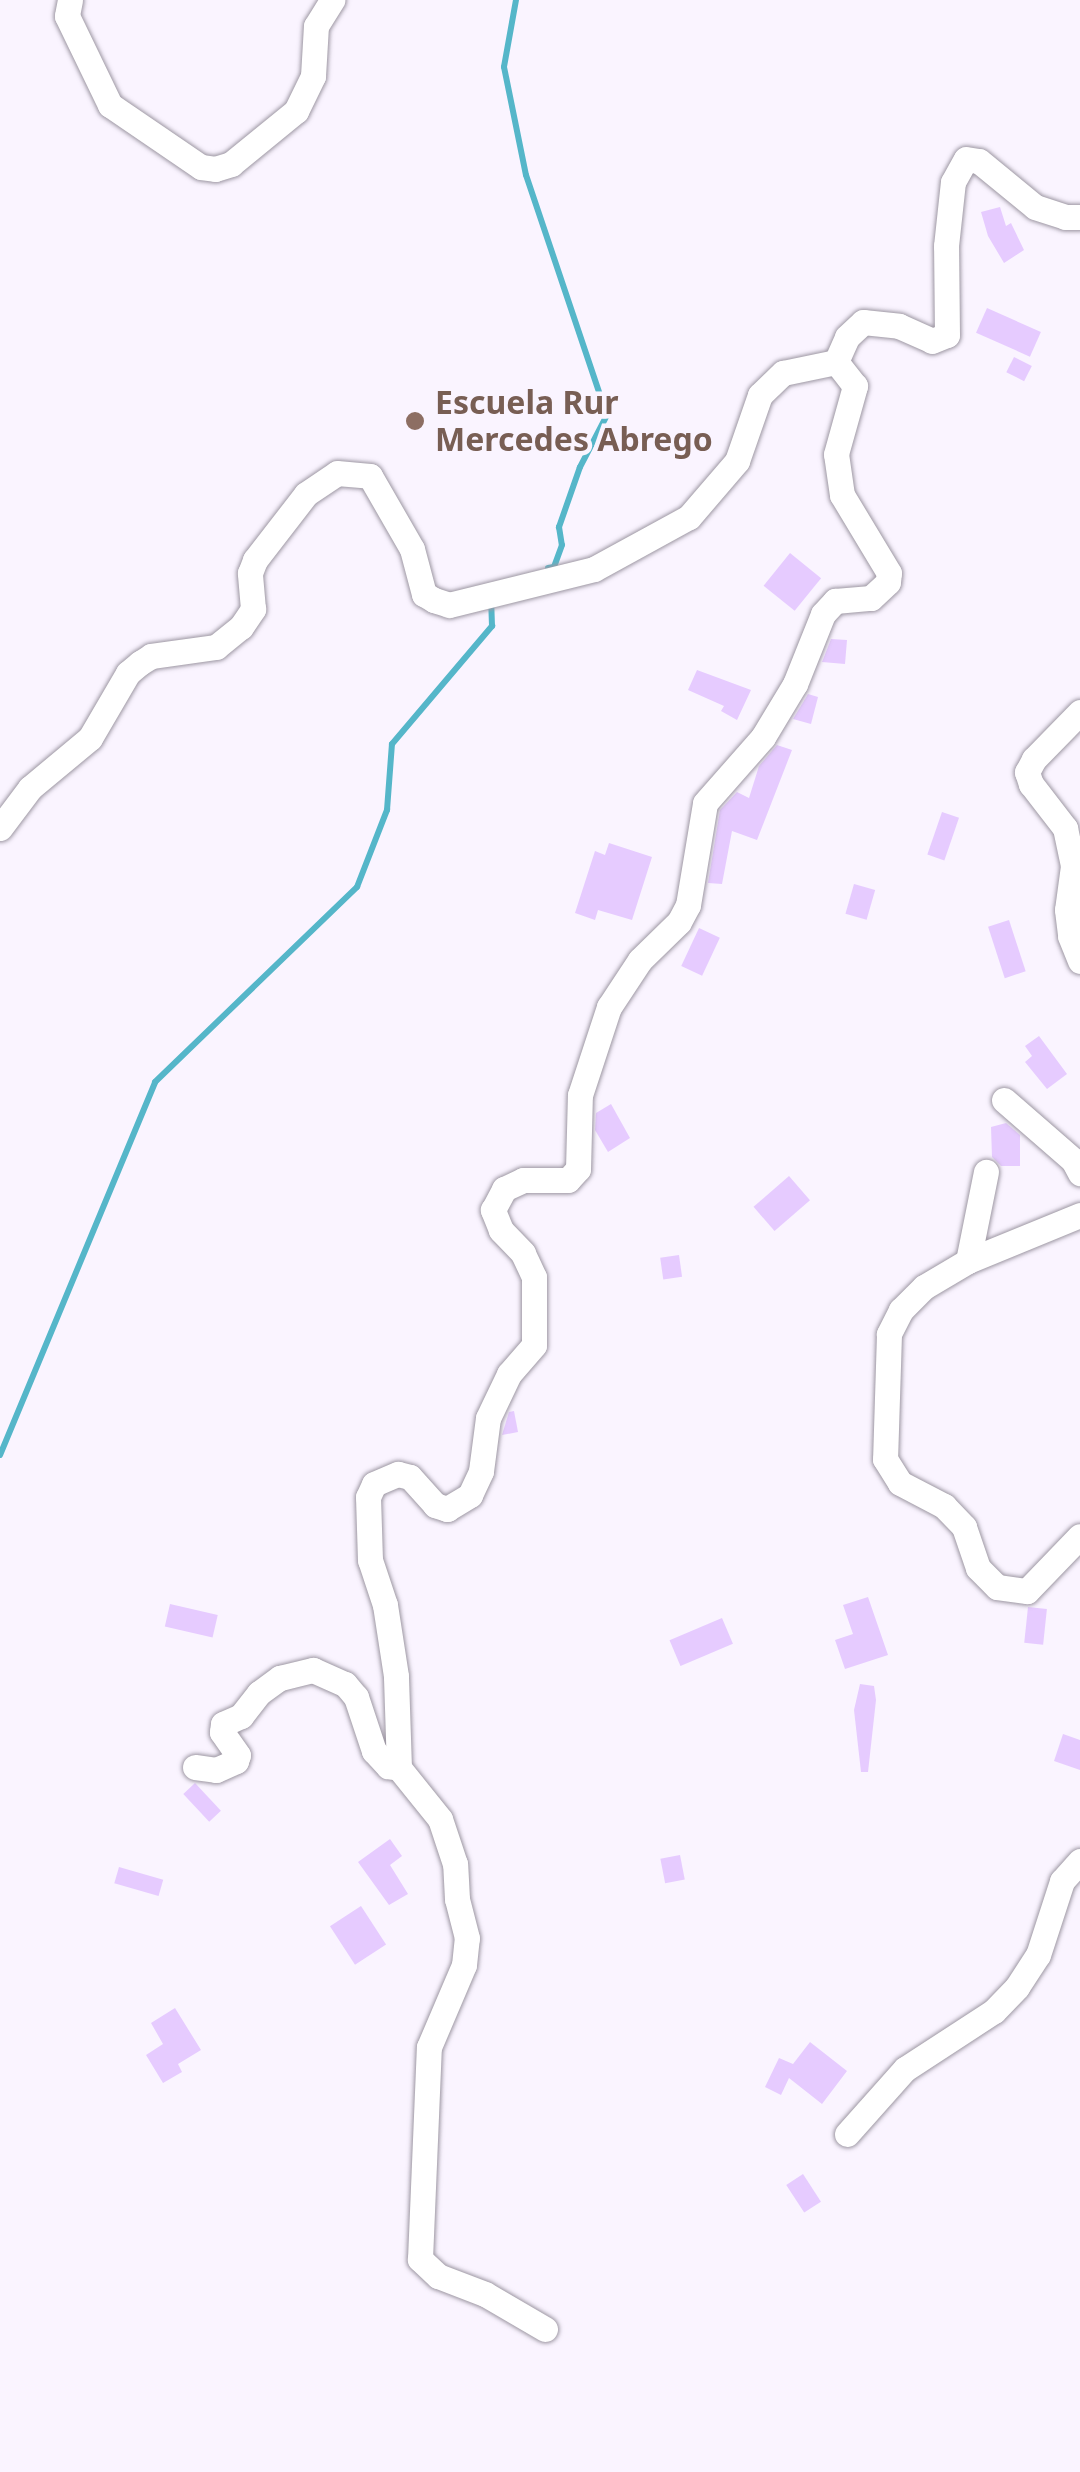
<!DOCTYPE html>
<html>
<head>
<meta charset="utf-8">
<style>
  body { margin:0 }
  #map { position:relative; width:1080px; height:2472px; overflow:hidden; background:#faf4ff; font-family:"Noto Sans",sans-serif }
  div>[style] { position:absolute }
  .stream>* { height:6px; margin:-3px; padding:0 3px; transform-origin:3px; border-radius:3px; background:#55b6c9 }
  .building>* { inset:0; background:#e6cbff; transform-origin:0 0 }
  .roads { filter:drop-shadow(0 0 2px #9d97a3) drop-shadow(0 0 2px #9d97a3) }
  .minor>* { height:25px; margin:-12.5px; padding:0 12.5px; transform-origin:12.5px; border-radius:12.5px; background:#fff }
  .dots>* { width:28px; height:28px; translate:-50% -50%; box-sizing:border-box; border:5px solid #faf4ff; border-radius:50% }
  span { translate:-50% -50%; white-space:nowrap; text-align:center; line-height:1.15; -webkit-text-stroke:9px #faf4ff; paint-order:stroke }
  .education-label { font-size:32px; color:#785e54; font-weight:700 }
  .left { translate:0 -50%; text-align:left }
</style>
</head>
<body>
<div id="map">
  <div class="stream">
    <div style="left:516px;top:0;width:68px;rotate:100.2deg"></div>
    <div style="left:504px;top:67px;width:110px;rotate:78.5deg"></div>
    <div style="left:526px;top:175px;width:253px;rotate:71.4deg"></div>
    <div style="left:607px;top:415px;width:59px;rotate:117.4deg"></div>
    <div style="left:580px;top:467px;width:64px;rotate:109.3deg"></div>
    <div style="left:559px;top:527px;width:18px;rotate:81deg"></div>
    <div style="left:562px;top:545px;width:23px;rotate:110deg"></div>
    <div style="left:554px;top:567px;width:6px;rotate:171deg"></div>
    <div style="left:0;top:1455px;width:404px;rotate:-67.4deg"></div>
    <div style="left:155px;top:1082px;width:281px;rotate:-44deg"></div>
    <div style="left:357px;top:887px;width:83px;rotate:-68.7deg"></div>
    <div style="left:387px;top:810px;width:66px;rotate:-85.7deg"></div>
    <div style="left:392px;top:744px;width:155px;rotate:-49.7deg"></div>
    <div style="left:492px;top:626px;width:26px;rotate:-92deg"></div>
  </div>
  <div class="building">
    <div style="clip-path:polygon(1000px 207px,1006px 226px,1011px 223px,1024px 250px,1004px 263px,988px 236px,981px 212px)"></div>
    <div style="left:987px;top:308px;width:59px;height:27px;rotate:24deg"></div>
    <div style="left:1014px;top:357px;width:20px;height:17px;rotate:27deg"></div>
    <div style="left:790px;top:553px;width:40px;height:42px;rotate:39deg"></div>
    <div style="clip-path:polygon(831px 639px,847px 640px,845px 664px,822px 662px)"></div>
    <div style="clip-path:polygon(697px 670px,751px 690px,737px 720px,721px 711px,724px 706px,688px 690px)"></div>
    <div style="clip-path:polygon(808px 694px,818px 697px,811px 724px,793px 719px)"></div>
    <div style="clip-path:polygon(777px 745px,792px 750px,757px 840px,732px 831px,722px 884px,708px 883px,720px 810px,737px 792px,749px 798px,759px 766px)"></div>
    <div style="left:942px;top:812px;width:18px;height:45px;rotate:19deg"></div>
    <div style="clip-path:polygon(609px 843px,652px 857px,632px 920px,598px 910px,595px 920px,575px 913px,595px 851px,605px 855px)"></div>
    <div style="left:854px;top:884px;width:22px;height:31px;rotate:16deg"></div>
    <div style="left:1009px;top:920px;width:54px;height:22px;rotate:72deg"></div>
    <div style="left:699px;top:928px;width:23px;height:42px;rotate:25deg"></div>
    <div style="clip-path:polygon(1039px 1036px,1067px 1074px,1047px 1089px,1025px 1062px,1032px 1056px,1025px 1046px)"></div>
    <div style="clip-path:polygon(611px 1104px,630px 1138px,608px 1152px,595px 1130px,596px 1113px)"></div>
    <div style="clip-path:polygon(1006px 1123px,1020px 1135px,1020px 1166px,1001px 1166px,992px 1157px,991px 1127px)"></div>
    <div style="left:789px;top:1176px;width:32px;height:47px;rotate:49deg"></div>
    <div style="left:679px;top:1255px;width:22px;height:19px;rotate:82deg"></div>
    <div style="clip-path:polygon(514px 1411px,518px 1432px,502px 1435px,509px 1412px)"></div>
    <div style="clip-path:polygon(868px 1597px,888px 1655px,845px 1669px,835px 1640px,853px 1634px,843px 1605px)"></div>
    <div style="left:170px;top:1604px;width:49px;height:23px;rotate:13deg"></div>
    <div style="left:1028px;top:1607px;width:19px;height:36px;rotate:6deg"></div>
    <div style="left:722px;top:1618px;width:28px;height:57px;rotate:67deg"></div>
    <div style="clip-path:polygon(860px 1684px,874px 1686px,876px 1700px,868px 1772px,861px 1772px,854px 1710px)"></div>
    <div style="clip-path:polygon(1063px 1734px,1080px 1740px,1080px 1770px,1054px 1761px)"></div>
    <div style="left:195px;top:1783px;width:38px;height:16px;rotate:47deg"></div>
    <div style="clip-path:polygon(390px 1839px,402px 1856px,390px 1865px,408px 1894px,389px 1905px,358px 1862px)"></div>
    <div style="left:680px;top:1855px;width:25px;height:20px;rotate:79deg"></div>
    <div style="left:119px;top:1867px;width:46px;height:17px;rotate:16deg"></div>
    <div style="left:361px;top:1906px;width:46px;height:37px;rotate:57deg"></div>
    <div style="clip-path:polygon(175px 2008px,201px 2050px,178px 2064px,182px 2072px,163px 2083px,146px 2055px,163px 2044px,151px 2023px)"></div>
    <div style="clip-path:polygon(810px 2042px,847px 2071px,822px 2104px,789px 2078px,781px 2095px,765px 2087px,779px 2058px,793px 2064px)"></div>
    <div style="left:803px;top:2174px;width:33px;height:20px;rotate:57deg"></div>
  </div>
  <div class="roads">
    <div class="minor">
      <div style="left:70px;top:0;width:16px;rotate:101deg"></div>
      <div style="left:67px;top:16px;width:99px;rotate:64.2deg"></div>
      <div style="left:110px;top:105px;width:110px;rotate:34.3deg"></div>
      <div style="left:201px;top:167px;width:14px;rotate:8deg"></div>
      <div style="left:215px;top:169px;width:17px;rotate:-17deg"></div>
      <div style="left:231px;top:164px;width:84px;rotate:-39.2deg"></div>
      <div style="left:296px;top:111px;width:39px;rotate:-64deg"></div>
      <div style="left:313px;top:76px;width:50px;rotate:-86.6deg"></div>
      <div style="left:316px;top:26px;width:31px;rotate:-58deg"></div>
      <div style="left:1080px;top:712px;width:66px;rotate:134.4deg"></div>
      <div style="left:1034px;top:759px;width:15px;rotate:118deg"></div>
      <div style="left:1027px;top:772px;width:13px;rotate:72deg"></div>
      <div style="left:1031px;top:784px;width:56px;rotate:52.3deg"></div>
      <div style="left:1065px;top:828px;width:39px;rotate:78deg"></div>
      <div style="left:1073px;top:866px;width:44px;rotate:97.8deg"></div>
      <div style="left:1067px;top:910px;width:26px;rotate:83deg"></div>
      <div style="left:1070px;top:936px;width:27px;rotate:68deg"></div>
      <div style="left:0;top:828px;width:50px;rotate:-53.1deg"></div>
      <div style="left:30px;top:788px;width:78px;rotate:-39.8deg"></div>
      <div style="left:90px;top:738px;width:75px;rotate:-59.7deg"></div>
      <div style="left:128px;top:673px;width:16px;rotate:-40deg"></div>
      <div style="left:140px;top:663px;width:13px;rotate:-32deg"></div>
      <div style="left:151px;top:656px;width:66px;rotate:-7.9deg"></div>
      <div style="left:216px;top:647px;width:32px;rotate:-39deg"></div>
      <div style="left:241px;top:627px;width:22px;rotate:-56deg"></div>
      <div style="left:253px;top:609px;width:36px;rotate:-95deg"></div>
      <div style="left:250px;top:573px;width:14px;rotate:-69deg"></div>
      <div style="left:255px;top:560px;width:83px;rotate:-52.3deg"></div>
      <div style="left:306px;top:494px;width:37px;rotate:-34deg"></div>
      <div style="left:337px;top:473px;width:33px;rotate:5deg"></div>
      <div style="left:370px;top:476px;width:84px;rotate:60.1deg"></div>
      <div style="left:412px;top:549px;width:47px;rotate:75.1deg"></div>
      <div style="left:424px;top:594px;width:12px;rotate:31deg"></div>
      <div style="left:434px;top:600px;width:16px;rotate:18deg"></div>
      <div style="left:449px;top:605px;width:149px;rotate:-13.9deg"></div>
      <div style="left:594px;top:569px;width:108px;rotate:-28.7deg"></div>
      <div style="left:689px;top:517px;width:74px;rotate:-49.4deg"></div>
      <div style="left:737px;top:461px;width:70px;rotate:-70.8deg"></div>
      <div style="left:760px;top:395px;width:32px;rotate:-44deg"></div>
      <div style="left:783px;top:373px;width:54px;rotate:-11.7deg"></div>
      <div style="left:836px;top:362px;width:27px;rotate:-66deg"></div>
      <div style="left:847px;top:337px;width:22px;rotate:-43deg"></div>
      <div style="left:863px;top:322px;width:36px;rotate:6deg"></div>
      <div style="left:899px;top:326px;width:36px;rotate:24deg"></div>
      <div style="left:932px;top:341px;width:16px;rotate:-22deg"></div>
      <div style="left:947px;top:335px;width:89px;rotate:-90.6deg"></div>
      <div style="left:946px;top:246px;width:64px;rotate:-83.8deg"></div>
      <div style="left:953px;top:182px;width:26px;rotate:-61deg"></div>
      <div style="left:966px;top:159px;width:13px;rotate:9deg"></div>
      <div style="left:979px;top:161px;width:72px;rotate:39.4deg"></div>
      <div style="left:1035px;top:207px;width:32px;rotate:18deg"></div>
      <div style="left:1065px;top:217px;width:15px"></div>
      <div style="left:1004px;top:1100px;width:91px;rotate:41deg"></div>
      <div style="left:1073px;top:1160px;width:15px;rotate:62deg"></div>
      <div style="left:1080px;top:1215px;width:121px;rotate:157.7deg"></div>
      <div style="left:968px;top:1261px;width:51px;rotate:149.4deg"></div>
      <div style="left:924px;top:1287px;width:33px;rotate:135deg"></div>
      <div style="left:901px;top:1310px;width:27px;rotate:117deg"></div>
      <div style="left:889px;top:1334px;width:125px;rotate:91.8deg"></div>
      <div style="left:885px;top:1459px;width:28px;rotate:58deg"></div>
      <div style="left:900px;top:1483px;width:50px;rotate:27.6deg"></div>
      <div style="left:944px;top:1506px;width:29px;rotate:46deg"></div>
      <div style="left:964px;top:1527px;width:43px;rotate:71.1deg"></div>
      <div style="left:978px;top:1568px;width:27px;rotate:45deg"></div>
      <div style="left:997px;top:1587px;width:30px;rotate:8deg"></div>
      <div style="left:1027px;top:1591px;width:76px;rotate:-46.1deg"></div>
      <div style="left:968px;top:1261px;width:91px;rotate:-78.6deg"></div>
      <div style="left:195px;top:1767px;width:21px;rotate:8deg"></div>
      <div style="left:216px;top:1770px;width:22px;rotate:-24deg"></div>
      <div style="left:236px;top:1761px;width:6px;rotate:-72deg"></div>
      <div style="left:238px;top:1755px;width:28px;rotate:-125deg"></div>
      <div style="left:222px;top:1732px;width:8px;rotate:-83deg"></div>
      <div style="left:223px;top:1724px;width:20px;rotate:-24deg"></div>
      <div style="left:241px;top:1716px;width:29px;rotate:-52deg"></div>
      <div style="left:259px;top:1693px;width:26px;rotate:-36deg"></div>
      <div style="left:280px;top:1678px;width:34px;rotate:-14deg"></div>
      <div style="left:313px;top:1670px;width:35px;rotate:24deg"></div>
      <div style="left:345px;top:1684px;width:17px;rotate:50deg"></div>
      <div style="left:356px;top:1697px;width:57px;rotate:71.6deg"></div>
      <div style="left:374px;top:1751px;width:21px;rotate:47deg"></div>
      <div style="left:388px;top:1766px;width:11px;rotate:10deg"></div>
      <div style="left:847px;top:2134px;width:87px;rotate:-48.3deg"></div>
      <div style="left:905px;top:2069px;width:106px;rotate:-33.1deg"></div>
      <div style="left:994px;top:2011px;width:33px;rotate:-46deg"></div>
      <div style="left:1017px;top:1987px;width:38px;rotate:-57deg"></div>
      <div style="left:1038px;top:1955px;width:78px;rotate:-72deg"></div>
      <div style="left:1062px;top:1881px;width:27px;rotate:-48deg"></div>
      <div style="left:545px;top:2329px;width:69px;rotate:-149.7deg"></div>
      <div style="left:485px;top:2294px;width:50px;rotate:-159deg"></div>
      <div style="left:438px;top:2276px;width:25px;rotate:-137deg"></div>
      <div style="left:420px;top:2259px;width:212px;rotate:-87.6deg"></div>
      <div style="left:429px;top:2047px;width:89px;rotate:-66.9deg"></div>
      <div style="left:464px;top:1965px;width:27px;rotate:-84deg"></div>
      <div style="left:467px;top:1938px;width:40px;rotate:-104.4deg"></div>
      <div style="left:457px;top:1899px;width:35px;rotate:-93deg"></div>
      <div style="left:455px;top:1864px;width:47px;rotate:-108.4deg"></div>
      <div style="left:440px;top:1819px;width:65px;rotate:-128.8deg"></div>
      <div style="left:399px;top:1768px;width:92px;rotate:-91.9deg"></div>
      <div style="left:396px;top:1676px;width:72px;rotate:-98.8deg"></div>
      <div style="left:385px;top:1605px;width:47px;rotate:-108.4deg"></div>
      <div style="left:370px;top:1560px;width:63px;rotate:-91.8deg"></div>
      <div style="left:368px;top:1497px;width:14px;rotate:-65deg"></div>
      <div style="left:374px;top:1484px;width:26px;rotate:-23deg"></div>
      <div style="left:398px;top:1474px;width:12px;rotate:14deg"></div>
      <div style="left:410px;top:1477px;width:38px;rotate:48deg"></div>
      <div style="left:435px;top:1505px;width:13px;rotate:18deg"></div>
      <div style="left:447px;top:1509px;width:27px;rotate:-31deg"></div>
      <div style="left:470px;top:1495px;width:26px;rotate:-65deg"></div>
      <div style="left:481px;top:1471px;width:53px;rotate:-82.5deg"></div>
      <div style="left:488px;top:1418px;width:49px;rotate:-64.5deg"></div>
      <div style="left:509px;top:1374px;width:38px;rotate:-49deg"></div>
      <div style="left:534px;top:1345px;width:68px;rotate:-90deg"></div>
      <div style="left:534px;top:1277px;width:26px;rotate:-115deg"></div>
      <div style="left:523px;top:1253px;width:32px;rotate:-134deg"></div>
      <div style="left:501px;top:1230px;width:22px;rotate:-112deg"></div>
      <div style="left:493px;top:1210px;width:24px;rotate:-62deg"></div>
      <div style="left:504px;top:1189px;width:21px;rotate:-25deg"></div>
      <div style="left:523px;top:1180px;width:45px"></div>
      <div style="left:568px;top:1180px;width:15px;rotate:-48deg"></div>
      <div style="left:578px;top:1169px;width:74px;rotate:-88.5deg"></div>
      <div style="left:580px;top:1095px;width:93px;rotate:-71.8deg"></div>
      <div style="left:609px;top:1007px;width:56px;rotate:-56.6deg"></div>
      <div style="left:640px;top:960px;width:54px;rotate:-44.3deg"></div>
      <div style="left:679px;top:922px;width:19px;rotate:-62deg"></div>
      <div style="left:688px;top:905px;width:103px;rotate:-80.5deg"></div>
      <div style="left:705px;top:803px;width:88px;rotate:-48.7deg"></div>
      <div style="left:763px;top:737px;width:62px;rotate:-58.9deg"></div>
      <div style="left:795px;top:684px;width:75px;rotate:-68.2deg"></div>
      <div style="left:823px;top:614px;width:18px;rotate:-47deg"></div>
      <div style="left:835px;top:601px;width:36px;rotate:-5deg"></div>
      <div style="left:871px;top:598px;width:23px;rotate:-43deg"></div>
      <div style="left:888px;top:582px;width:9px;rotate:-84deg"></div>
      <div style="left:889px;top:573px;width:91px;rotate:-121.1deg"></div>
      <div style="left:842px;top:495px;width:41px;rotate:-98.3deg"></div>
      <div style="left:836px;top:454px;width:71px;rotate:-74.4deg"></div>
      <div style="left:855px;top:386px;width:31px;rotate:-128deg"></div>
    </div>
  </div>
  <div class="dots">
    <div style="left:415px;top:421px;background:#8d6e63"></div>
  </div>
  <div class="education-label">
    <span class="left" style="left:435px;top:421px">Escuela Rur<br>Mercedes Abrego</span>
  </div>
</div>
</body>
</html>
